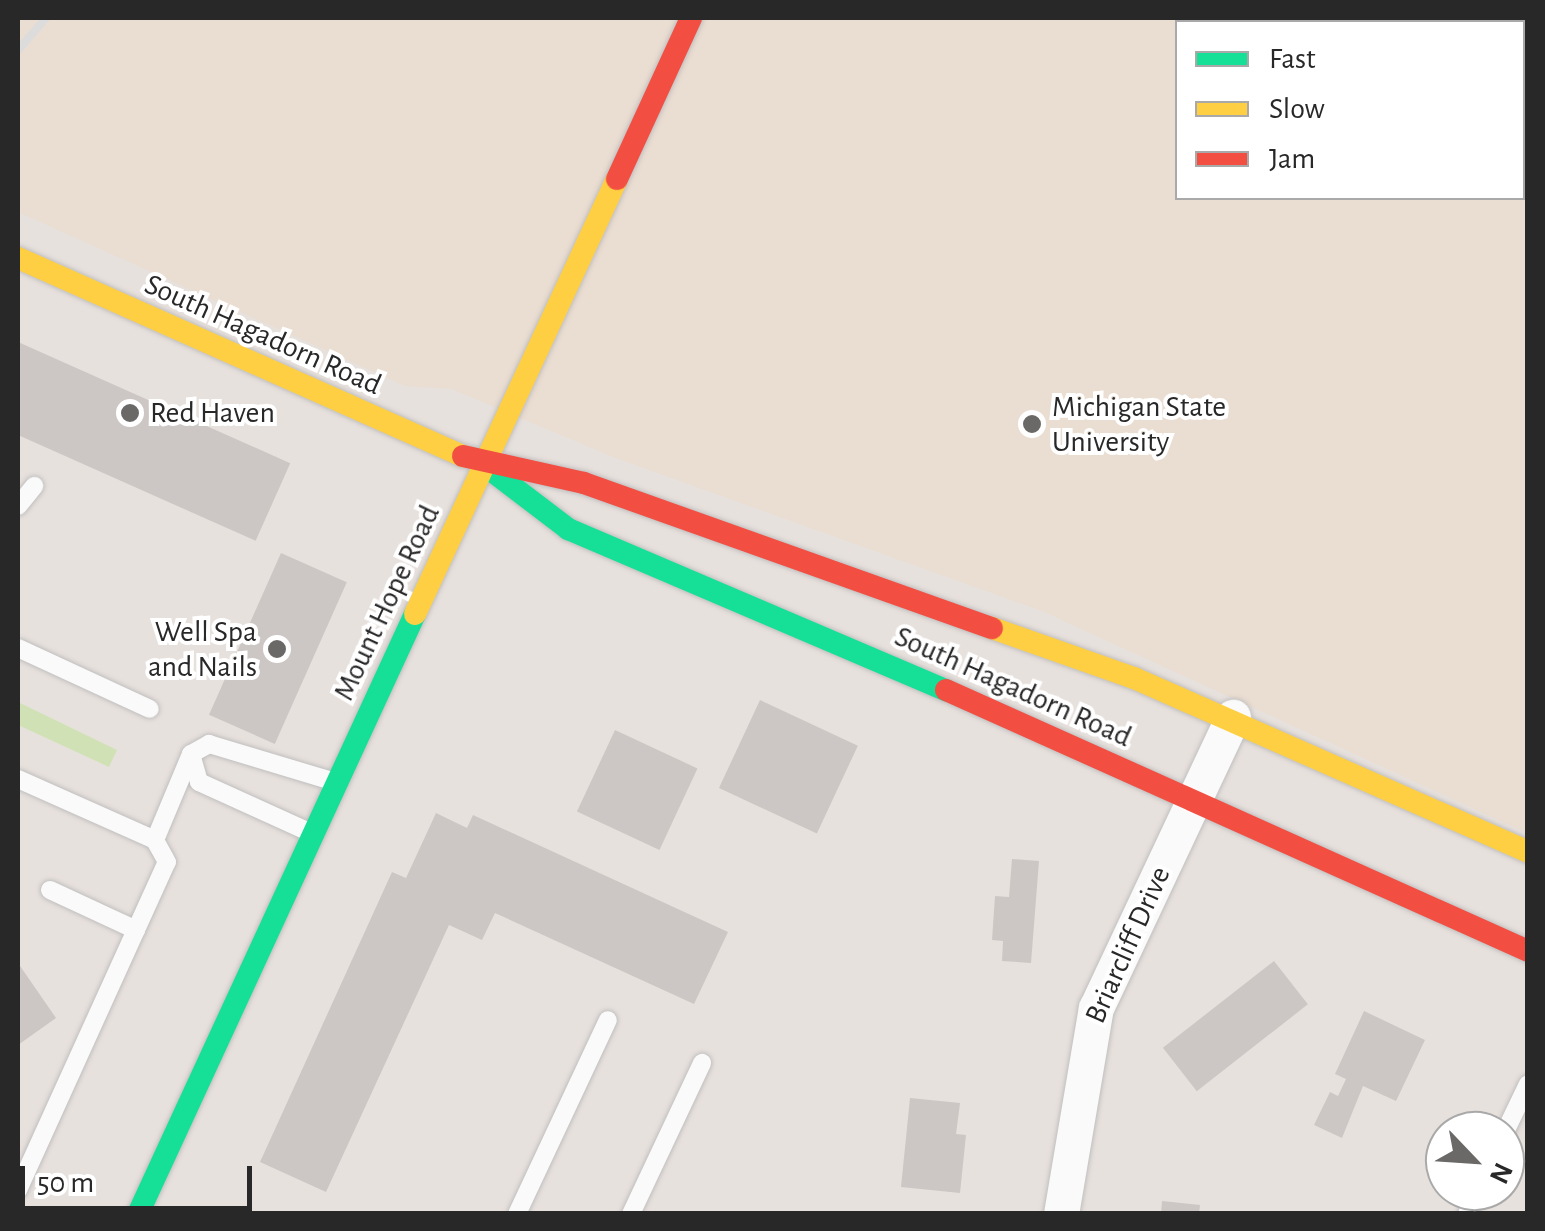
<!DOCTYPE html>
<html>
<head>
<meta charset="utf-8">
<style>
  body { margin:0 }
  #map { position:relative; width:1545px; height:1231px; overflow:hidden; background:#e7e1dd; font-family:"Alegreya Sans",sans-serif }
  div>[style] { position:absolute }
  .education>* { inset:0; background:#eaddd1 }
  .green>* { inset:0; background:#d0e2b5 }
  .building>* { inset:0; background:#ccc7c4; transform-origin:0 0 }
  .roads { filter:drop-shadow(0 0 2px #c0bfbf) drop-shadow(0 0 2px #c0bfbf) }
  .lane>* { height:18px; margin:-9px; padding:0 9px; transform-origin:9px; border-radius:9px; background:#fbfafa }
  .street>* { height:35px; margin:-17.5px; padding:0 17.5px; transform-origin:17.5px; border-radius:17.5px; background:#fbfafa }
  .fast>* { height:22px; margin:-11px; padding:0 11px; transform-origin:11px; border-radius:11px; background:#16e098 }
  .slow>* { height:22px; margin:-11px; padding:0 11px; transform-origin:11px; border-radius:11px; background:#ffcf43 }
  .jam>* { height:22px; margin:-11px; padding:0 11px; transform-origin:11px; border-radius:11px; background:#f24e42 }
  .rail>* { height:8px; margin:-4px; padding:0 4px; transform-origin:4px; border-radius:4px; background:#dcdcdd }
  .dots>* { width:28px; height:28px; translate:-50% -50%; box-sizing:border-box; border:5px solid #fff; border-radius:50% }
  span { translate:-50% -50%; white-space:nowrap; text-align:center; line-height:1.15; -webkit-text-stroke:8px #fff; paint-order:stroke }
  .street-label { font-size:30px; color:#282828 }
  .poi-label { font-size:30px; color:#282828 }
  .left { translate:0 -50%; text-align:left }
  .right { translate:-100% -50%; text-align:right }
  .frame { position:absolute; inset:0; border:20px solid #282828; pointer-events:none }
  .legend { position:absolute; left:1175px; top:20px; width:350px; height:180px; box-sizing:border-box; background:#fff; border:2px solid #a9a9a9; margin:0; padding:12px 18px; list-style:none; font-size:30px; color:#282828 }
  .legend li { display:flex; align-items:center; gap:20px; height:50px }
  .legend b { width:50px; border:2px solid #a9a9a9 }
  .north { position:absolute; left:1425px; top:1111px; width:100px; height:100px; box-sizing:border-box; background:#fff; border:2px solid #a9a9a9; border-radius:50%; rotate:115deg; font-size:28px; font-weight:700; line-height:40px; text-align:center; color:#282828 }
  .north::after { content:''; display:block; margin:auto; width:35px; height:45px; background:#6b6967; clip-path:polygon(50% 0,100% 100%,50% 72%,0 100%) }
  .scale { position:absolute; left:20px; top:1166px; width:232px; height:45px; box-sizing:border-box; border:5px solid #282828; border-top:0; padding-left:12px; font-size:30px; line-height:35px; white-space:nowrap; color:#282828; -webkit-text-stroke:8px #fff; paint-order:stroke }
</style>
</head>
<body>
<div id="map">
  <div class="education">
    <div style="clip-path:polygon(evenodd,18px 18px,1527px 18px,1527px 833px,1042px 611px,613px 457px,452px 389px,405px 386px,18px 212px,18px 18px,1178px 22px,1522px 22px,1522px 198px,1178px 198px,1178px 22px)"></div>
  </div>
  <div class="green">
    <div style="clip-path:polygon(18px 702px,117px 750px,109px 767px,18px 725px)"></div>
  </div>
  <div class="building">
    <div style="left:18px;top:342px;width:298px;height:85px;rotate:24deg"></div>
    <div style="left:281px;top:553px;width:72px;height:177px;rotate:24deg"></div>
    <div style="left:760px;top:700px;width:108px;height:97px;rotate:25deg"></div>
    <div style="left:615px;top:730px;width:91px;height:90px;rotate:25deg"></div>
    <div style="clip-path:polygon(436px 813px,467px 828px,473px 815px,728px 932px,694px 1004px,495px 913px,482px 940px,449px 925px,326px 1192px,260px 1162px,392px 872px,406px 878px)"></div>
    <div style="clip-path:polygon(1012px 859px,1039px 861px,1031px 963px,1002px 961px,1003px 941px,992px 940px,995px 896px,1009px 897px)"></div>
    <div style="left:1274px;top:961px;width:55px;height:141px;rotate:52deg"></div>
    <div style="clip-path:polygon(18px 963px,56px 1018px,18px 1045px)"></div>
    <div style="clip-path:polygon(1364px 1011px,1425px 1040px,1396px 1101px,1363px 1086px,1342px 1138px,1314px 1125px,1330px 1092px,1338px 1096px,1346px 1079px,1335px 1074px)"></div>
    <div style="clip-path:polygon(910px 1098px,960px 1103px,956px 1134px,966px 1135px,960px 1193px,901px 1187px)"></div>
    <div style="clip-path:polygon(1162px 1201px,1200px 1205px,1199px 1214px,1161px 1214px)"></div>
  </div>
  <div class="roads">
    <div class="lane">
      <div style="left:18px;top:506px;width:26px;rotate:-51deg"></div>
      <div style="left:18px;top:648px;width:145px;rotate:24.8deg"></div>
      <div style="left:191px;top:754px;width:21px;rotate:-29deg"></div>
      <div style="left:209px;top:744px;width:128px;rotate:16.7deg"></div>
      <div style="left:191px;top:754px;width:29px;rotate:74deg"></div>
      <div style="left:199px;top:782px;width:121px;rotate:24.4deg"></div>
      <div style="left:18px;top:779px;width:150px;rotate:24deg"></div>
      <div style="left:155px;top:840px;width:93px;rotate:-67.3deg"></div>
      <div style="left:50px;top:890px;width:95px;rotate:24.9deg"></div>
      <div style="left:1505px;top:1132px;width:53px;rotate:-64.4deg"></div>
      <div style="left:18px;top:1190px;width:360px;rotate:-65.6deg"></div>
      <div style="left:167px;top:862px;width:25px;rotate:-119deg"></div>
      <div style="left:517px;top:1214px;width:214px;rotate:-64.9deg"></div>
      <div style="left:631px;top:1214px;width:167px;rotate:-64.8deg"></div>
      <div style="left:1467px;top:1214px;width:25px;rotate:-67deg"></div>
    </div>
    <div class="street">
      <div style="left:1061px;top:1214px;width:209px;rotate:-80.4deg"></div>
      <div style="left:1096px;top:1008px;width:322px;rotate:-64.8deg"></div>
    </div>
    <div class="fast">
      <div style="left:492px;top:471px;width:96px;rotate:37.3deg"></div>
      <div style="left:568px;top:529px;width:411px;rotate:23.1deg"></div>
      <div style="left:138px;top:1214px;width:661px;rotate:-65.22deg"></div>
    </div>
    <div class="slow">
      <div style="left:18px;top:258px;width:487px;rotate:24deg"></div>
      <div style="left:415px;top:614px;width:480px;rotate:-65.1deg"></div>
      <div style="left:992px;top:628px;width:151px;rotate:19.4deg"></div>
      <div style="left:1134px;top:678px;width:431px;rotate:23.8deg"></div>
    </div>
    <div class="jam">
      <div style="left:617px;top:179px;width:177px;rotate:-65.3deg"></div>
      <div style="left:463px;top:456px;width:124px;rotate:12.6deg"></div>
      <div style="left:584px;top:483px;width:433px;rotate:19.6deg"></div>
      <div style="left:946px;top:690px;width:638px;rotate:24.15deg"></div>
    </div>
  </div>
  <div class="rail">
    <div style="left:18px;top:50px;width:43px;rotate:-48.8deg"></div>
  </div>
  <div class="dots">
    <div style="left:130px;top:413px;background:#6b6967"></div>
    <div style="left:1032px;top:424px;background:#6b6967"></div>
    <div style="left:277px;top:649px;background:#6b6967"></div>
  </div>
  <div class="street-label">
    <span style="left:263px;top:335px;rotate:24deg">South Hagadorn Road</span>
    <span style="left:387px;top:603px;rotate:-65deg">Mount Hope Road</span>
    <span style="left:1013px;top:687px;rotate:24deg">South Hagadorn Road</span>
    <span style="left:1128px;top:945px;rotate:-66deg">Briarcliff Drive</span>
  </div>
  <div class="poi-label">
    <span class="left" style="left:1052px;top:424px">Michigan State<br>University</span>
    <span class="left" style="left:150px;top:413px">Red Haven</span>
    <span class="right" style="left:257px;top:649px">Well Spa<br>and Nails</span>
  </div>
  <div class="frame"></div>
  <ul class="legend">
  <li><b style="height:12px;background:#16e098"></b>Fast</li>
  <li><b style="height:12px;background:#ffcf43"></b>Slow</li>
  <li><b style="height:12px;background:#f24e42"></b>Jam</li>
  </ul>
  <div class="north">N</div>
  <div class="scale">50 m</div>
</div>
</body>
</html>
